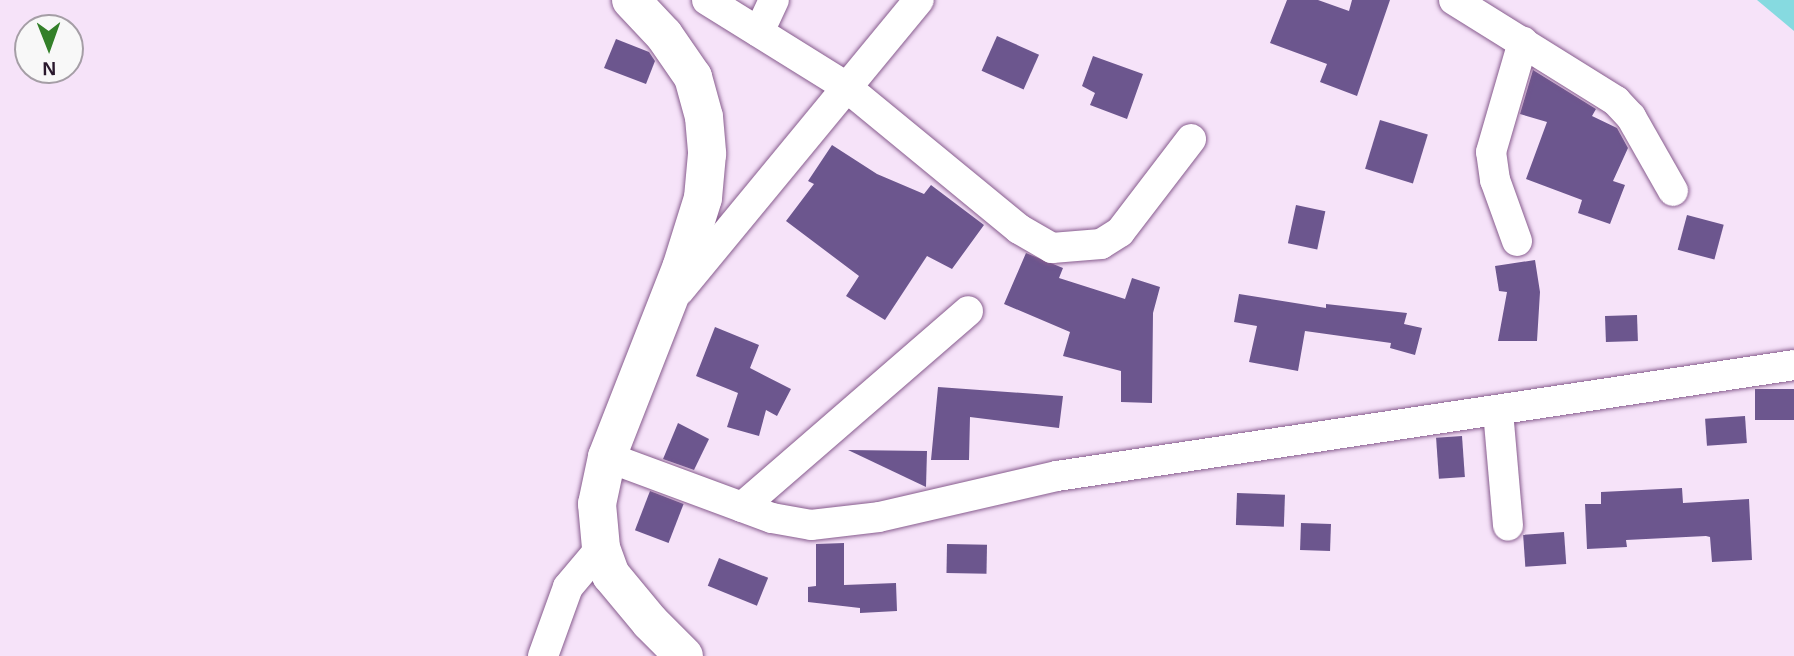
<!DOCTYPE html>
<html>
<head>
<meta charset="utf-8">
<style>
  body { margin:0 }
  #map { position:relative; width:1794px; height:656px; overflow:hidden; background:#f6e3f9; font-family:Arial,sans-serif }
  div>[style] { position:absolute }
  .water>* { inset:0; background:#86dae0 }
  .building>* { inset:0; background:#6c568e; transform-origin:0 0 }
  .roads { filter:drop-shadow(0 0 2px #875c8e) drop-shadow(0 0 2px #875c8e) }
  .street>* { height:30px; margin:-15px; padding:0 15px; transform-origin:15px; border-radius:15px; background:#fff }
  .secondary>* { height:38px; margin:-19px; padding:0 19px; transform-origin:19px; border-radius:19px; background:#fff }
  span { translate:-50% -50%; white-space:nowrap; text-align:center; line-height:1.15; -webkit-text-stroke:7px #f8f8f8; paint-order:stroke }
  .north { position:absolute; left:14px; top:14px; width:70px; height:70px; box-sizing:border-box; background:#f8f8f8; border:2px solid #a59ea6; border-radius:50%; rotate:179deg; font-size:19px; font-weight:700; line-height:28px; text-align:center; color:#29182c }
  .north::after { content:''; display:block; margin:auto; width:24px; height:32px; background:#338029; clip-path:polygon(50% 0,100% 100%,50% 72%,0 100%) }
</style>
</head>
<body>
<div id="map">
  <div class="water">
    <div style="clip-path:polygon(1757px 0,1794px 0,1794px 31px)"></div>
  </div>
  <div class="building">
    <div style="clip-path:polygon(1287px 0,1318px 0,1349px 11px,1352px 0,1390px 0,1357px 96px,1320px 82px,1327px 64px,1270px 43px)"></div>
    <div style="left:997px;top:36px;width:46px;height:38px;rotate:24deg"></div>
    <div style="clip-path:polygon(616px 39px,649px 52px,655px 61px,646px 84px,604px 68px)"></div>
    <div style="clip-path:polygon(1093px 56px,1143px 74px,1127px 119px,1090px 105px,1095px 93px,1082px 86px)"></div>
    <div style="clip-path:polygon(1533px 70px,1596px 109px,1592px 116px,1617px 128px,1628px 148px,1613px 181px,1625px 185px,1610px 224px,1578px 213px,1582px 200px,1526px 179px,1547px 122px,1520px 114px)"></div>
    <div style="left:1380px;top:120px;width:50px;height:51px;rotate:17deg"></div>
    <div style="clip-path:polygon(832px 145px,877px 174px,924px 194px,931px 185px,984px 225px,952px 269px,927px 256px,885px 320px,846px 296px,859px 276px,786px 221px,814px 184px,808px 181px)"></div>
    <div style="left:1296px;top:205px;width:30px;height:39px;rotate:12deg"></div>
    <div style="left:1687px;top:215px;width:38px;height:36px;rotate:15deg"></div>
    <div style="clip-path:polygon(1026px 253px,1063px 268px,1059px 278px,1125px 299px,1132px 278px,1160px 287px,1153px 313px,1152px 403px,1121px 402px,1121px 371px,1063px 356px,1070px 332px,1004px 304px)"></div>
    <div style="clip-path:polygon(1535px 260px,1540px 292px,1537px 341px,1498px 341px,1507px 292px,1499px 291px,1495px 266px)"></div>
    <div style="clip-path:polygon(1239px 294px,1326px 308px,1326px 304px,1407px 313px,1404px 324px,1422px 328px,1415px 355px,1390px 348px,1391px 343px,1305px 331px,1298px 371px,1249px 362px,1257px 326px,1234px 322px)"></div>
    <div style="left:1637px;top:315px;width:26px;height:32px;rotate:88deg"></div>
    <div style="clip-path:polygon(715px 327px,759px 345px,750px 368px,791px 389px,777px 416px,766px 410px,759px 436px,727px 427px,738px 393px,696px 376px)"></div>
    <div style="clip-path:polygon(938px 387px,1063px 396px,1059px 428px,970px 417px,969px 460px,931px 460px)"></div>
    <div style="left:1794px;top:389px;width:31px;height:39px;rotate:90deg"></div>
    <div style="left:1745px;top:416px;width:27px;height:40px;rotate:86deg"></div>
    <div style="clip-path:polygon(678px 423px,709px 439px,694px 470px,663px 459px)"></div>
    <div style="left:1462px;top:436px;width:41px;height:26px;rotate:86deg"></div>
    <div style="clip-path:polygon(848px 450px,927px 451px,926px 487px)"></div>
    <div style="clip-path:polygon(1682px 488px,1683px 503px,1749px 499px,1752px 560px,1712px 562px,1710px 537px,1706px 536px,1626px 540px,1627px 547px,1587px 549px,1585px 504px,1601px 504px,1601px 492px)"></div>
    <div style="left:650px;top:491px;width:36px;height:42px;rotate:21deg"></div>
    <div style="left:1237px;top:493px;width:48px;height:32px;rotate:2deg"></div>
    <div style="left:1301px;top:523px;width:30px;height:27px;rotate:2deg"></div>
    <div style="left:1564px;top:532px;width:32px;height:41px;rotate:86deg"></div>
    <div style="clip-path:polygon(844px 543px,844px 585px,896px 583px,897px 611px,860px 613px,860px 608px,808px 602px,808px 587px,816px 586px,816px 544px)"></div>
    <div style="left:947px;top:544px;width:40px;height:29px;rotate:1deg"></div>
    <div style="left:719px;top:558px;width:53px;height:30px;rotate:22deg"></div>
  </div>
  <div class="roads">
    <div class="street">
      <div style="left:707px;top:0;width:163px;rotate:31.9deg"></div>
      <div style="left:845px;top:86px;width:225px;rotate:39.4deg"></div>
      <div style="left:1019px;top:229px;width:38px;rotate:30deg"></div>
      <div style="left:1052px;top:248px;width:49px;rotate:-4.7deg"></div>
      <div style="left:1101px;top:244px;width:22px;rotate:-32deg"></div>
      <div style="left:1120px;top:232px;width:117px;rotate:-52.6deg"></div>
      <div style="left:1454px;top:0;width:191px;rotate:31.9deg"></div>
      <div style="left:1616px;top:101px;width:22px;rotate:47deg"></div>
      <div style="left:1631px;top:117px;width:85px;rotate:60.4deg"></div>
      <div style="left:759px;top:32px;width:35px;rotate:-65deg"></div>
      <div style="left:1517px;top:241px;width:65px;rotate:-109.8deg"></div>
      <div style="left:1495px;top:180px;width:28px;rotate:-98deg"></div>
      <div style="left:1491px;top:152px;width:115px;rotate:-73.8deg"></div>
      <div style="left:679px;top:291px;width:377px;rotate:-50.5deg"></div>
      <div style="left:1498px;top:411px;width:115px;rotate:85deg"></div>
      <div style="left:607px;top:457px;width:176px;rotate:20.3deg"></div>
      <div style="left:772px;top:518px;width:40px;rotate:10deg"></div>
      <div style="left:811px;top:525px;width:68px;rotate:-6.7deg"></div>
      <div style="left:879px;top:517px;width:183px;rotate:-13deg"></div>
      <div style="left:1057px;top:476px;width:745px;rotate:-8.56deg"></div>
      <div style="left:742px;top:507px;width:299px;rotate:-40.9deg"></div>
      <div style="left:543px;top:656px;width:73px;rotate:-70.1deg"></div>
      <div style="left:568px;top:587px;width:51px;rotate:-49.8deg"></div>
    </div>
    <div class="secondary">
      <div style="left:631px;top:0;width:48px;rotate:46.7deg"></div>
      <div style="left:664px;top:35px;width:51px;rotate:55.4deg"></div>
      <div style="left:693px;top:77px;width:41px;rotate:74.6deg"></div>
      <div style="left:704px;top:117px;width:37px;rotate:85deg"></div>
      <div style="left:707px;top:154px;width:44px;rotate:95.2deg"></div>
      <div style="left:703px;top:198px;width:73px;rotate:107.4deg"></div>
      <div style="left:681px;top:268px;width:203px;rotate:111.4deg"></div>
      <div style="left:607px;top:457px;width:48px;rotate:102deg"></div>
      <div style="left:597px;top:504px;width:44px;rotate:84.8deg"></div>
      <div style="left:601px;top:548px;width:29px;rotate:70deg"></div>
      <div style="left:611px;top:575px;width:61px;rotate:50.3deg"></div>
      <div style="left:650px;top:622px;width:48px;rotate:45deg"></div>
    </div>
  </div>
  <div class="north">N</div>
</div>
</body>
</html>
